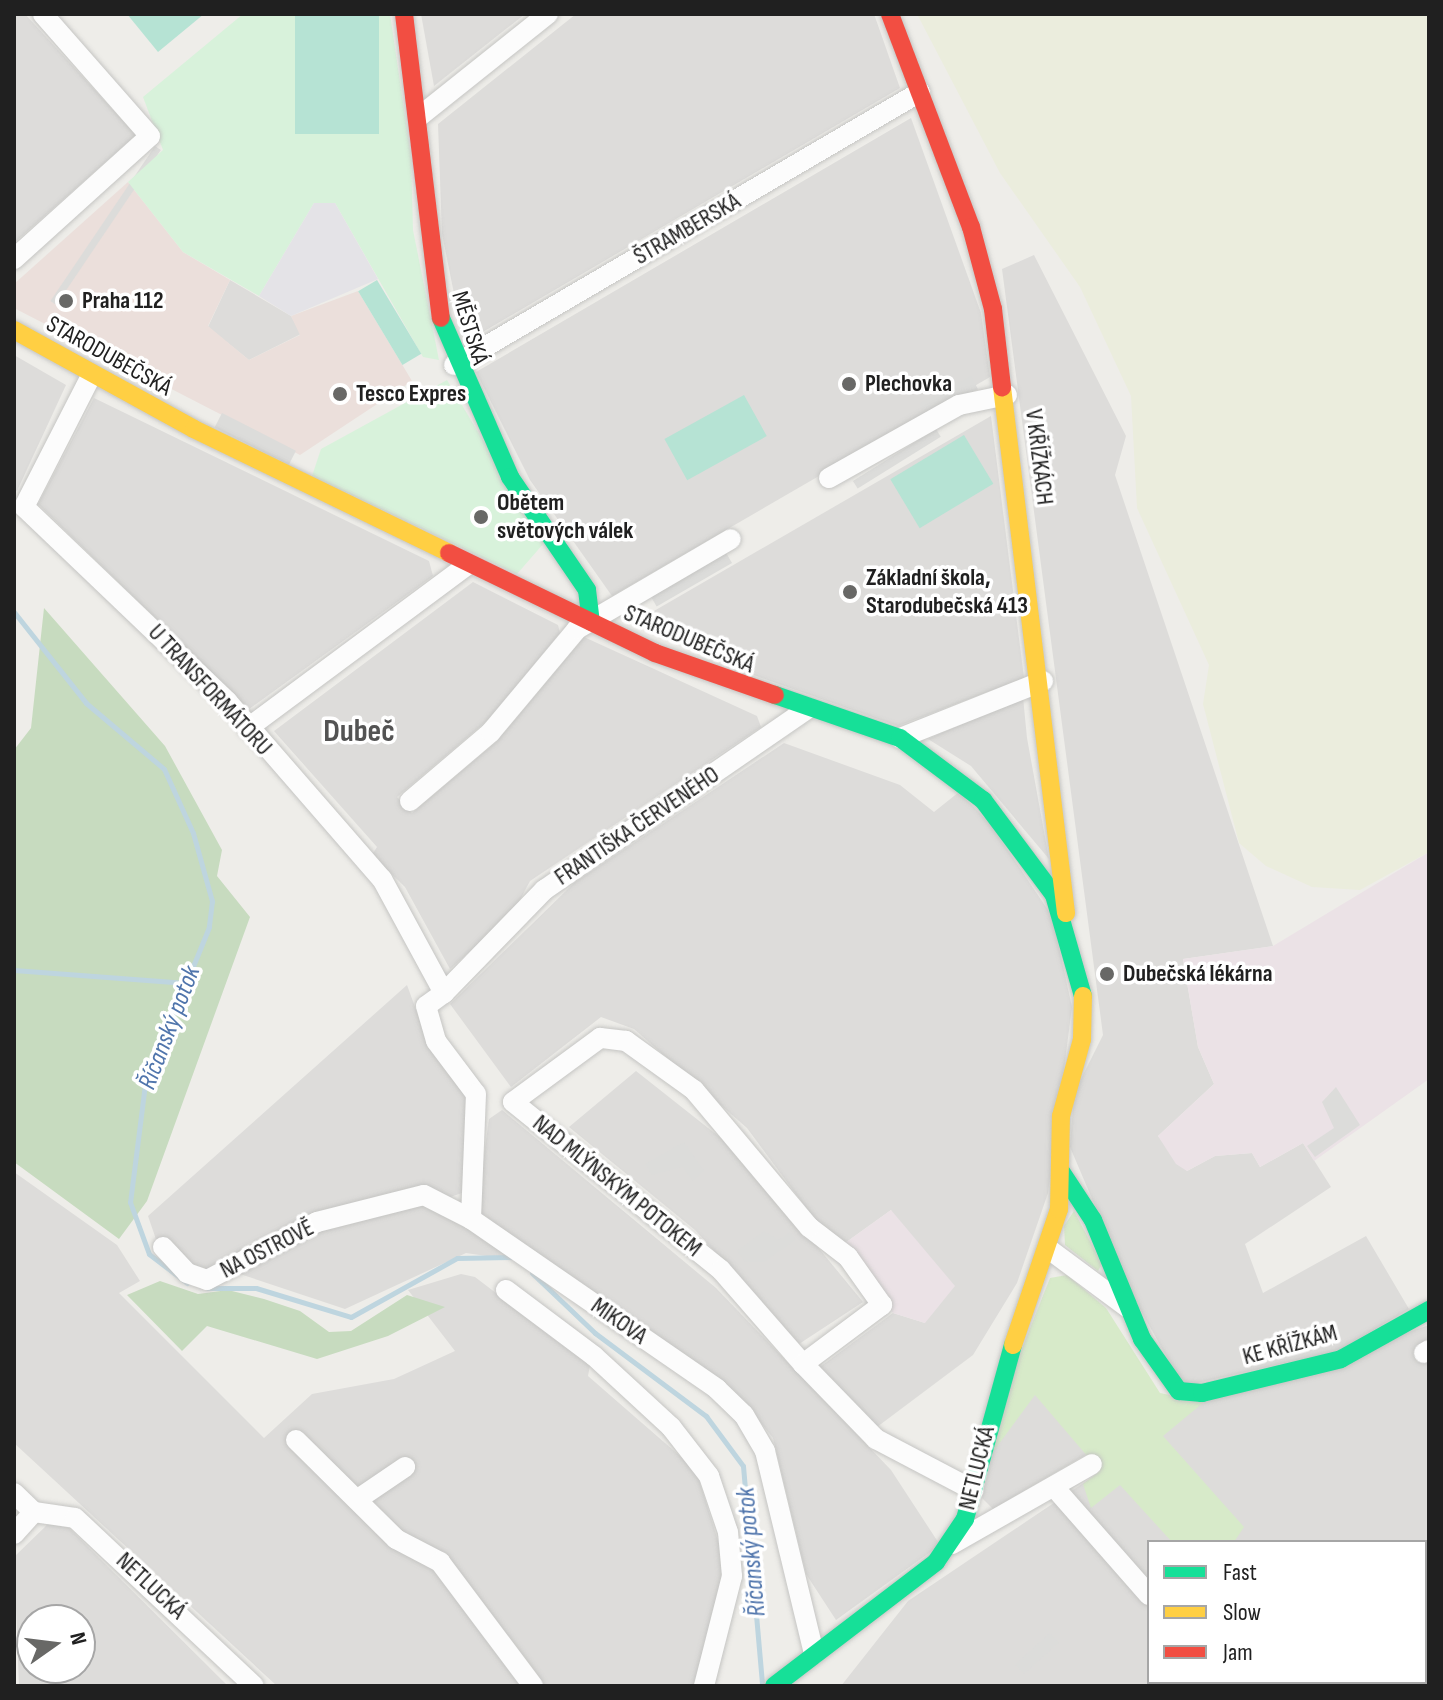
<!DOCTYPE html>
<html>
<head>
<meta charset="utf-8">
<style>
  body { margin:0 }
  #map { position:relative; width:1443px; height:1700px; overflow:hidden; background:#eeede9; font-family:"Sofia Sans Condensed",sans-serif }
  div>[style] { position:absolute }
  .residential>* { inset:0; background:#dddcda }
  .commercial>* { inset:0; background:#ebdfdb }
  .industrial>* { inset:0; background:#ebe2e6 }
  .religious>* { inset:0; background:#dcdcda; transform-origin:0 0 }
  .farmland>* { inset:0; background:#ebeddd }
  .grass>* { inset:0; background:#d7eac9 }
  .forest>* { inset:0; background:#c7dbbf }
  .park>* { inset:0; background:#d8f2db }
  .pitch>* { inset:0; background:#b6e3d4; transform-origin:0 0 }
  .plaza>* { inset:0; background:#e4e3e7 }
  .stream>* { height:5px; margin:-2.5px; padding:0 2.5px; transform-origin:2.5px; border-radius:2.5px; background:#bed5df }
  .roads { filter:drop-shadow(0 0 2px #c5c5c3) drop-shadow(0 0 2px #c5c5c3) }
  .street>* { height:20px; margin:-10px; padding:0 10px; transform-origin:10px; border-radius:10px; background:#fcfcfc }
  .fast>* { height:18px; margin:-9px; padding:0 9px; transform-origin:9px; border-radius:9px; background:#16e098 }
  .slow>* { height:18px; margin:-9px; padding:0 9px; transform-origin:9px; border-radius:9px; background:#ffcf43 }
  .jam>* { height:18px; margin:-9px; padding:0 9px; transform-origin:9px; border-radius:9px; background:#f24e42 }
  .dots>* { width:22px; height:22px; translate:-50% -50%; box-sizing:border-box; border:4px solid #fff; border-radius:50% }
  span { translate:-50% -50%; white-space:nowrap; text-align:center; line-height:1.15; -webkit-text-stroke:7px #fff; paint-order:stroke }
  .street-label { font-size:24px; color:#202020 }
  .poi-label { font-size:24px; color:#202020; font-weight:700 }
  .left { translate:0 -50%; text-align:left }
  .water-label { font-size:26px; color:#5075ac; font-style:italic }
  .district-label { font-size:32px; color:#535353; font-weight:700 }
  .frame { position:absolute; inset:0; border:16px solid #202020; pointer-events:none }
  .legend { position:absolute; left:1147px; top:1540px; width:280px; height:144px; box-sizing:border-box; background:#fff; border:2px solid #a6a6a6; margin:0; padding:10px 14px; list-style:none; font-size:24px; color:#202020 }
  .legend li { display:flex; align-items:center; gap:16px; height:40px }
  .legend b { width:40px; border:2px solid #a6a6a6 }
  .north { position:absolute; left:16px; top:1604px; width:80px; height:80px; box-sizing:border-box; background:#fff; border:2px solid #a6a6a6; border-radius:50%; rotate:76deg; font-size:22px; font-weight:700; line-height:32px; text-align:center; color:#202020 }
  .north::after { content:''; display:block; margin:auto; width:28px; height:36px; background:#686866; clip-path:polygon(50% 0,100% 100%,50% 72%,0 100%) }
</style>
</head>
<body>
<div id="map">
  <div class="residential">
    <div style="clip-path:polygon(14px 14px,25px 14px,136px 135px,14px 243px)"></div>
    <div style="clip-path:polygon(421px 14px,525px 14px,434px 86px)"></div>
    <div style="clip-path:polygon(576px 14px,874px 14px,900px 88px,464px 343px,442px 234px,438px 124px)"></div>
    <div style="clip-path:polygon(911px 118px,981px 313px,990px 377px,612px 596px,530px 480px,476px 372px)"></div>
    <div style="clip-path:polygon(1034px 255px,1126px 436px,1115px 475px,1273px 946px,1183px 959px,1198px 1047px,1214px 1084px,1158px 1136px,1187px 1171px,1215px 1156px,1252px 1153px,1260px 1167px,1303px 1143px,1331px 1187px,1245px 1244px,1263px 1293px,1366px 1236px,1409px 1309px,1338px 1351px,1183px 1386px,1136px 1302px,1070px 1147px,1074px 1093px,1103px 1035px,1002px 269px)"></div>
    <div style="clip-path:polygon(230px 280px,291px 316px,301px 334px,249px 360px,208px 327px)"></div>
    <div style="clip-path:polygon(14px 355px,66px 385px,17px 491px,14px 489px)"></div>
    <div style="clip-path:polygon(94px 398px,429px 561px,433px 576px,249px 709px,38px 504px)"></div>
    <div style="clip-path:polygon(991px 416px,1024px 678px,898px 726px,731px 667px,635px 622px)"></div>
    <div style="clip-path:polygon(473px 582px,558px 625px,560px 633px,489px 719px,397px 797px,412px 813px,496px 742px,584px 637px,757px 716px,761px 727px,530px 881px,513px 913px,450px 969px,405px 887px,372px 855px,377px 847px,274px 731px)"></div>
    <div style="clip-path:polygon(1023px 697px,1027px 738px,1049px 859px,971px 766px,928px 739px)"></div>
    <div style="clip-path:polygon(784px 743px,900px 785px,934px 812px,959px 792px,990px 824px,1052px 916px,1072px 1007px,1048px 1193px,1017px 1283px,973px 1355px,877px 1427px,820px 1367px,893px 1313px,925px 1323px,891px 1210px,845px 1243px,816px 1221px,747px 1128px,634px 1029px,601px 1017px,511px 1087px,450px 1004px,574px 883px)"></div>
    <div style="clip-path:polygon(407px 985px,431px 1051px,466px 1086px,468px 1191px,450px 1197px,426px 1189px,318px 1211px,248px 1244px,224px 1269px,208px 1274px,159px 1248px,148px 1216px)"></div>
    <div style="clip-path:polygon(636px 1071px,741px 1154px,863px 1302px,799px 1344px,695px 1230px,569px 1127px)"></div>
    <div style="clip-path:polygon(502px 1110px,716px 1288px,891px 1470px,940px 1545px,836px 1620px,806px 1574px,773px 1438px,749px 1408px,723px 1381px,476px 1214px,489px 1119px)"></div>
    <div style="clip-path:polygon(14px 1172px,117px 1245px,140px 1281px,119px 1293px,264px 1438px,312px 1394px,394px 1379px,455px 1351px,408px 1290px,461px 1274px,475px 1277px,590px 1365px,588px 1376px,696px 1470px,727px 1570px,696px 1686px,277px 1686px,14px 1443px)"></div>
    <div style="clip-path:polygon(424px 1200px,513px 1253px,507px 1259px,466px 1253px,345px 1309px,237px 1273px,319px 1226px)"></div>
    <div style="clip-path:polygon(1429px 1325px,1429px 1544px,1149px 1542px,1149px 1682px,1304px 1686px,841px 1686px,908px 1601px,1204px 1402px)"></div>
    <div style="clip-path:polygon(1035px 1394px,1087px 1454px,993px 1509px,982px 1498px,990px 1452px)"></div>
    <div style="clip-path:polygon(evenodd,49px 1523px,69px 1528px,228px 1686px,19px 1686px,14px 1557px,49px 1523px,32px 1620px,80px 1620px,80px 1668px,32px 1668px,32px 1620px)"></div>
  </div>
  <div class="commercial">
    <div style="clip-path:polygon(128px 182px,183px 252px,230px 280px,208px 326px,249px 360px,300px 335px,291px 316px,358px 291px,412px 381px,300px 455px,14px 308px,14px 284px)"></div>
  </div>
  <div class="industrial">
    <div style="clip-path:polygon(1429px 852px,1429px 1079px,1314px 1161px,1303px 1143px,1260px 1167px,1252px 1153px,1215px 1156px,1187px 1171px,1176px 1164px,1158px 1136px,1214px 1084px,1198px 1047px,1183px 959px,1273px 946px)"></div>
    <div style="clip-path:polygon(891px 1210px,955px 1286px,925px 1323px,893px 1313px,845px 1243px)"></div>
  </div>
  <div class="religious">
    <div style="left:155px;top:146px;width:7px;height:187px;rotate:34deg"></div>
    <div style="left:971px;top:376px;width:15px;height:58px;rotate:62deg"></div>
    <div style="left:222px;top:413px;width:83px;height:16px;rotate:27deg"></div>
    <div style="left:936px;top:429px;width:9px;height:98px;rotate:58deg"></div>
    <div style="left:725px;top:551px;width:14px;height:87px;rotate:60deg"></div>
    <div style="clip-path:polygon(1336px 1087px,1360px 1125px,1315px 1157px,1307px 1146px,1334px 1128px,1322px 1102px)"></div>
    <div style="clip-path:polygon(684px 1142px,704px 1171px,693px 1181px,682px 1167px,652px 1175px,645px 1164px)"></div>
    <div style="clip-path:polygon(764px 1231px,779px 1240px,790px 1232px,796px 1240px,764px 1262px,745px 1262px,737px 1251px)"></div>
    <div style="left:1050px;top:1633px;width:13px;height:47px;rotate:48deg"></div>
  </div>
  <div class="farmland">
    <div style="clip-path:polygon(917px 14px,1429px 14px,1429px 852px,1360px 890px,1312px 887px,1266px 866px,1239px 843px,1203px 704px,1209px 665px,1137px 508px,1131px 396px,1080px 287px,1000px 173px)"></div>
  </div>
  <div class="grass">
    <div style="clip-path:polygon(1074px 1211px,1102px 1264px,1098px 1271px,1065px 1245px,1064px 1226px)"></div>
    <div style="clip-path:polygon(1067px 1275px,1106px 1308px,1160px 1393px,1204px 1402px,1163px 1436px,1244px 1527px,1234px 1542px,1172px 1542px,1120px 1485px,1091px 1508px,1083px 1484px,1100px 1471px,1035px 1395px,993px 1452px,1008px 1384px,1050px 1278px)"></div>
  </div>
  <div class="forest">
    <div style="clip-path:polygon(44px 608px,165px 746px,222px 850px,217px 876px,250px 917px,147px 1201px,119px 1239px,14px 1162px,14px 750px,31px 728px)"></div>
    <div style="clip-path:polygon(160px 1281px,198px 1294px,228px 1290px,264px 1299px,300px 1311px,329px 1332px,351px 1331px,407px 1295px,445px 1307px,388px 1336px,317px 1359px,207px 1326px,182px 1351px,127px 1295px)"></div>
  </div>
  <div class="park">
    <div style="clip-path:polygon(243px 14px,390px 14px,411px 157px,413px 230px,439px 360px,423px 357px,335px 203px,314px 203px,259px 296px,183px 252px,128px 182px,163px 150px,143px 97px)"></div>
    <div style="clip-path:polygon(447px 380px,544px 543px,517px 574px,312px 476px,321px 449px)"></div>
  </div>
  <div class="pitch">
    <div style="clip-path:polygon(127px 14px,204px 14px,158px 52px)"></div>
    <div style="left:295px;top:14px;width:84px;height:120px"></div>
    <div style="left:377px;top:280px;width:86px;height:22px;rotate:59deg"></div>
    <div style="left:744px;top:395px;width:47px;height:91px;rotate:61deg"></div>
    <div style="left:964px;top:435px;width:57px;height:86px;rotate:59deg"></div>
  </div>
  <div class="plaza">
    <div style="clip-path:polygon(314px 203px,335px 203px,378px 279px,291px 316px,259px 296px)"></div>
  </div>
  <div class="stream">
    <div style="left:14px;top:612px;width:116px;rotate:51.6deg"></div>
    <div style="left:86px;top:703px;width:102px;rotate:40.2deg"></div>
    <div style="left:164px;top:769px;width:70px;rotate:65.6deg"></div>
    <div style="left:193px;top:833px;width:71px;rotate:74.4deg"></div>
    <div style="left:212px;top:901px;width:26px;rotate:97deg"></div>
    <div style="left:209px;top:927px;width:170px;rotate:112.2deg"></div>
    <div style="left:145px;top:1084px;width:119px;rotate:97.2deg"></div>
    <div style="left:130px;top:1202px;width:55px;rotate:69.9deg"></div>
    <div style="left:149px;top:1254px;width:48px;rotate:37.3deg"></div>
    <div style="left:14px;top:970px;width:173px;rotate:4.3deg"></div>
    <div style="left:532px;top:1273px;width:87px;rotate:43.6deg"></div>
    <div style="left:595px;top:1333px;width:139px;rotate:36.8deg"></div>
    <div style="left:706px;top:1416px;width:62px;rotate:53.5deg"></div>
    <div style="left:743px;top:1466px;width:220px;rotate:85deg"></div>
    <div style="left:208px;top:1288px;width:48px"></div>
    <div style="left:256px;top:1288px;width:99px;rotate:17deg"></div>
    <div style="left:351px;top:1317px;width:121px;rotate:-29.1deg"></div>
    <div style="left:457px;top:1258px;width:54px;rotate:-1.1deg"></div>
  </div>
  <div class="roads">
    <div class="street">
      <div style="left:420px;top:116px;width:164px;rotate:-38.6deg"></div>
      <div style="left:14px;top:259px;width:183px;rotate:-42.1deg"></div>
      <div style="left:150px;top:136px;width:162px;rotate:-131.3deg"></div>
      <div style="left:454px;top:365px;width:540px;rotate:-30.36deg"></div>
      <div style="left:91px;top:376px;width:147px;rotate:117.1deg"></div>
      <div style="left:24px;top:507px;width:281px;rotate:43.7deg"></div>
      <div style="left:227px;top:701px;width:236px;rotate:49deg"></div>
      <div style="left:382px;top:879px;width:130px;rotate:61.5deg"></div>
      <div style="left:444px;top:993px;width:22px;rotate:144deg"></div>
      <div style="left:426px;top:1006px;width:36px;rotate:74deg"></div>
      <div style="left:436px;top:1041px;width:66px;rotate:53deg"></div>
      <div style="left:476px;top:1094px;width:125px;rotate:92.3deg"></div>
      <div style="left:471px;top:1219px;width:299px;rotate:34.6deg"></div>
      <div style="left:717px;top:1389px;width:37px;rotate:44deg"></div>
      <div style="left:744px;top:1415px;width:42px;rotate:59.7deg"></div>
      <div style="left:765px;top:1451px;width:209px;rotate:76.4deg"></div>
      <div style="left:829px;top:478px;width:149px;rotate:-29.3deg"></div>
      <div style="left:959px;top:405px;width:49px;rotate:-11.8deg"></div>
      <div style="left:248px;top:728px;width:275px;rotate:-36.6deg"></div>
      <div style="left:900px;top:738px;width:154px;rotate:-21.7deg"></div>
      <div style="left:410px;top:801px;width:106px;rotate:-40.4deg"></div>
      <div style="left:491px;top:732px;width:134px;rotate:-50.1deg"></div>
      <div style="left:577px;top:629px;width:178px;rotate:-30.3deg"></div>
      <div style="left:444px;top:993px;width:144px;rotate:-45.8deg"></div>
      <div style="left:544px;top:890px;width:321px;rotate:-34.5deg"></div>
      <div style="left:163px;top:1247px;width:35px;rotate:47deg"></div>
      <div style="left:187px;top:1273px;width:21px;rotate:19deg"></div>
      <div style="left:207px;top:1280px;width:124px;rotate:-27.8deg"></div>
      <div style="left:317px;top:1222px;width:110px;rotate:-14.2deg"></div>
      <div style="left:424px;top:1195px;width:53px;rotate:27.1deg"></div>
      <div style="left:1050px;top:1250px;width:97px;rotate:36.6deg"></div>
      <div style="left:506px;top:1290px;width:110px;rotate:36.9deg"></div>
      <div style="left:594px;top:1356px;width:105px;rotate:42.7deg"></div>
      <div style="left:671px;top:1427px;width:62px;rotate:52.2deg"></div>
      <div style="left:709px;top:1476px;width:59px;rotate:71.3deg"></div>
      <div style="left:728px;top:1532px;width:44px;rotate:84.8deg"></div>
      <div style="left:732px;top:1576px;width:114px;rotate:104.3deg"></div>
      <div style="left:1424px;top:1353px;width:6px;rotate:-31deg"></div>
      <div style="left:803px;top:1364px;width:99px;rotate:-36.8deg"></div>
      <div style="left:882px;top:1305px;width:59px;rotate:-125.3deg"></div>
      <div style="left:848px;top:1257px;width:49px;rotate:-142.4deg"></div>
      <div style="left:809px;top:1227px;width:179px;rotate:-130deg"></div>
      <div style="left:694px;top:1090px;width:84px;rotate:-144.2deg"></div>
      <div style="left:626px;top:1041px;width:26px;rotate:-173deg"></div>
      <div style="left:600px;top:1038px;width:108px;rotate:143.7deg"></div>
      <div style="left:513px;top:1102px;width:267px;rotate:38.9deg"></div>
      <div style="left:721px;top:1270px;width:125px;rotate:48.9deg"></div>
      <div style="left:803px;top:1364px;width:105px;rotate:45.8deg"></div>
      <div style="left:876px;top:1439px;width:110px;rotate:27.7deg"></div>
      <div style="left:296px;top:1440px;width:141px;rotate:44.7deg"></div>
      <div style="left:396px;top:1539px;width:50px;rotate:27.6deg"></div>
      <div style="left:440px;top:1562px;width:155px;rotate:53.1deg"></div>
      <div style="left:1054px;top:1487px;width:144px;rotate:48.7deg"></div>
      <div style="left:14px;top:1493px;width:28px;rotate:44deg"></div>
      <div style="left:34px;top:1512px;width:41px;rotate:8.3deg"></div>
      <div style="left:75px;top:1518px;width:245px;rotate:43.2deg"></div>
      <div style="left:358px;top:1499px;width:57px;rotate:-34.2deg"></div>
      <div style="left:14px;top:1534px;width:30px;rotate:-48deg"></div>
      <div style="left:952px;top:1544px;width:161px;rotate:-29.7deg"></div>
      <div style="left:1227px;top:1682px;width:6px;rotate:45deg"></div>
    </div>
    <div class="fast">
      <div style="left:441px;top:318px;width:173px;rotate:66.5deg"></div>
      <div style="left:510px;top:477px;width:137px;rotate:55.7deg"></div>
      <div style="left:587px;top:590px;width:32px;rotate:83deg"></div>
      <div style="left:775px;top:695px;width:132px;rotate:19deg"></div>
      <div style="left:900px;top:738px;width:104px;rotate:36.8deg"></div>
      <div style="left:983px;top:800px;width:119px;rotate:53.2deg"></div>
      <div style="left:1054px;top:895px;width:105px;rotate:74deg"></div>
      <div style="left:1062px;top:1173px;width:56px;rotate:56.6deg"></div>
      <div style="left:1093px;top:1220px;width:129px;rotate:67.6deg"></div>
      <div style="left:1142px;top:1339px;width:64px;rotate:54.6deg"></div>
      <div style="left:1179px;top:1391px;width:23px;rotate:5deg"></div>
      <div style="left:1202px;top:1393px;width:143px;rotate:-13.7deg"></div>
      <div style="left:1341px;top:1359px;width:101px;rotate:-29.1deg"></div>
      <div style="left:774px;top:1686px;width:204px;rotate:-37.4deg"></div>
      <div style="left:936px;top:1562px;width:52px;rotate:-56deg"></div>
      <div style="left:965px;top:1519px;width:180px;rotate:-74.6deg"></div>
    </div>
    <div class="slow">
      <div style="left:14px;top:330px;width:205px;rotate:28.8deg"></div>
      <div style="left:194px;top:429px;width:284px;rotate:25.9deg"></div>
      <div style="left:1002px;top:387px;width:530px;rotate:83.06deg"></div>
      <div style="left:1013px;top:1345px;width:144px;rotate:-71.3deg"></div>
      <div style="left:1059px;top:1209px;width:93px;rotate:-88.8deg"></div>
      <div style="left:1061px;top:1116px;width:80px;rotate:-74.7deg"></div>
      <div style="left:1082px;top:1039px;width:43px;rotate:-88.7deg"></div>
    </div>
    <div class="jam">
      <div style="left:404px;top:14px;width:306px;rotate:83.1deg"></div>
      <div style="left:890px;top:14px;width:228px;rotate:69.2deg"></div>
      <div style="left:971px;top:227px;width:85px;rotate:75deg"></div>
      <div style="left:993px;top:309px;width:79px;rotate:83.4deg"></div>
      <div style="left:449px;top:553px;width:229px;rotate:25.9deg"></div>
      <div style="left:655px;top:653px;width:127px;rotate:19.3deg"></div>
    </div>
  </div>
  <div class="dots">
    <div style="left:66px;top:301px;background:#686866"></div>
    <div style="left:849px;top:384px;background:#686866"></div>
    <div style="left:340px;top:394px;background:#686866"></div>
    <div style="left:481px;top:517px;background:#686866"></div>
    <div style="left:850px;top:592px;background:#686866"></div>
    <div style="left:1107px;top:974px;background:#686866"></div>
  </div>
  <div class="street-label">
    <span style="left:687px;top:229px;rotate:-30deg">ŠTRAMBERSKÁ</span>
    <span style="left:470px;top:328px;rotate:73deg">MĚSTSKÁ</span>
    <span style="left:109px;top:356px;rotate:29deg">STARODUBEČSKÁ</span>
    <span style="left:1039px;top:457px;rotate:83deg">V KŘÍŽKÁCH</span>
    <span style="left:689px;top:639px;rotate:23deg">STARODUBEČSKÁ</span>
    <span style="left:210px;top:690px;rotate:47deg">U TRANSFORMÁTORU</span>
    <span style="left:637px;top:826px;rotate:-34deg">FRANTIŠKA ČERVENÉHO</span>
    <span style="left:617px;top:1186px;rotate:39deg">NAD MLÝNSKÝM POTOKEM</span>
    <span style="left:267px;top:1249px;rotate:-27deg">NA OSTROVĚ</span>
    <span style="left:619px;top:1321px;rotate:35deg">MIKOVA</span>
    <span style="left:1290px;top:1345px;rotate:-15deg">KE KŘÍŽKÁM</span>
    <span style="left:977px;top:1468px;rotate:-76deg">NETLUCKÁ</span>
    <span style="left:151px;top:1586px;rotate:43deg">NETLUCKÁ</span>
  </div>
  <div class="poi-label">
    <span class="left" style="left:82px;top:301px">Praha 112</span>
    <span class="left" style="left:865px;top:384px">Plechovka</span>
    <span class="left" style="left:356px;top:394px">Tesco Expres</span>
    <span class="left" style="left:497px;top:517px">Obětem<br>světových válek</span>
    <span class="left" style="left:866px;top:592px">Základní škola,<br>Starodubečská 413</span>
    <span class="left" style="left:1123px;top:974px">Dubečská lékárna</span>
  </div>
  <div class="water-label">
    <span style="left:170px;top:1028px;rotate:-69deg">Říčanský potok</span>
    <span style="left:752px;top:1552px;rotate:-95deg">Říčanský potok</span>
  </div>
  <div class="district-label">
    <span style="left:359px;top:732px">Dubeč</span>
  </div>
  <div class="frame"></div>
  <ul class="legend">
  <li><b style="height:10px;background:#16e098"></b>Fast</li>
  <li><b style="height:10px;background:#ffcf43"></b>Slow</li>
  <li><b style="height:10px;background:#f24e42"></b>Jam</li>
  </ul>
  <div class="north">N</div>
</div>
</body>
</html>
